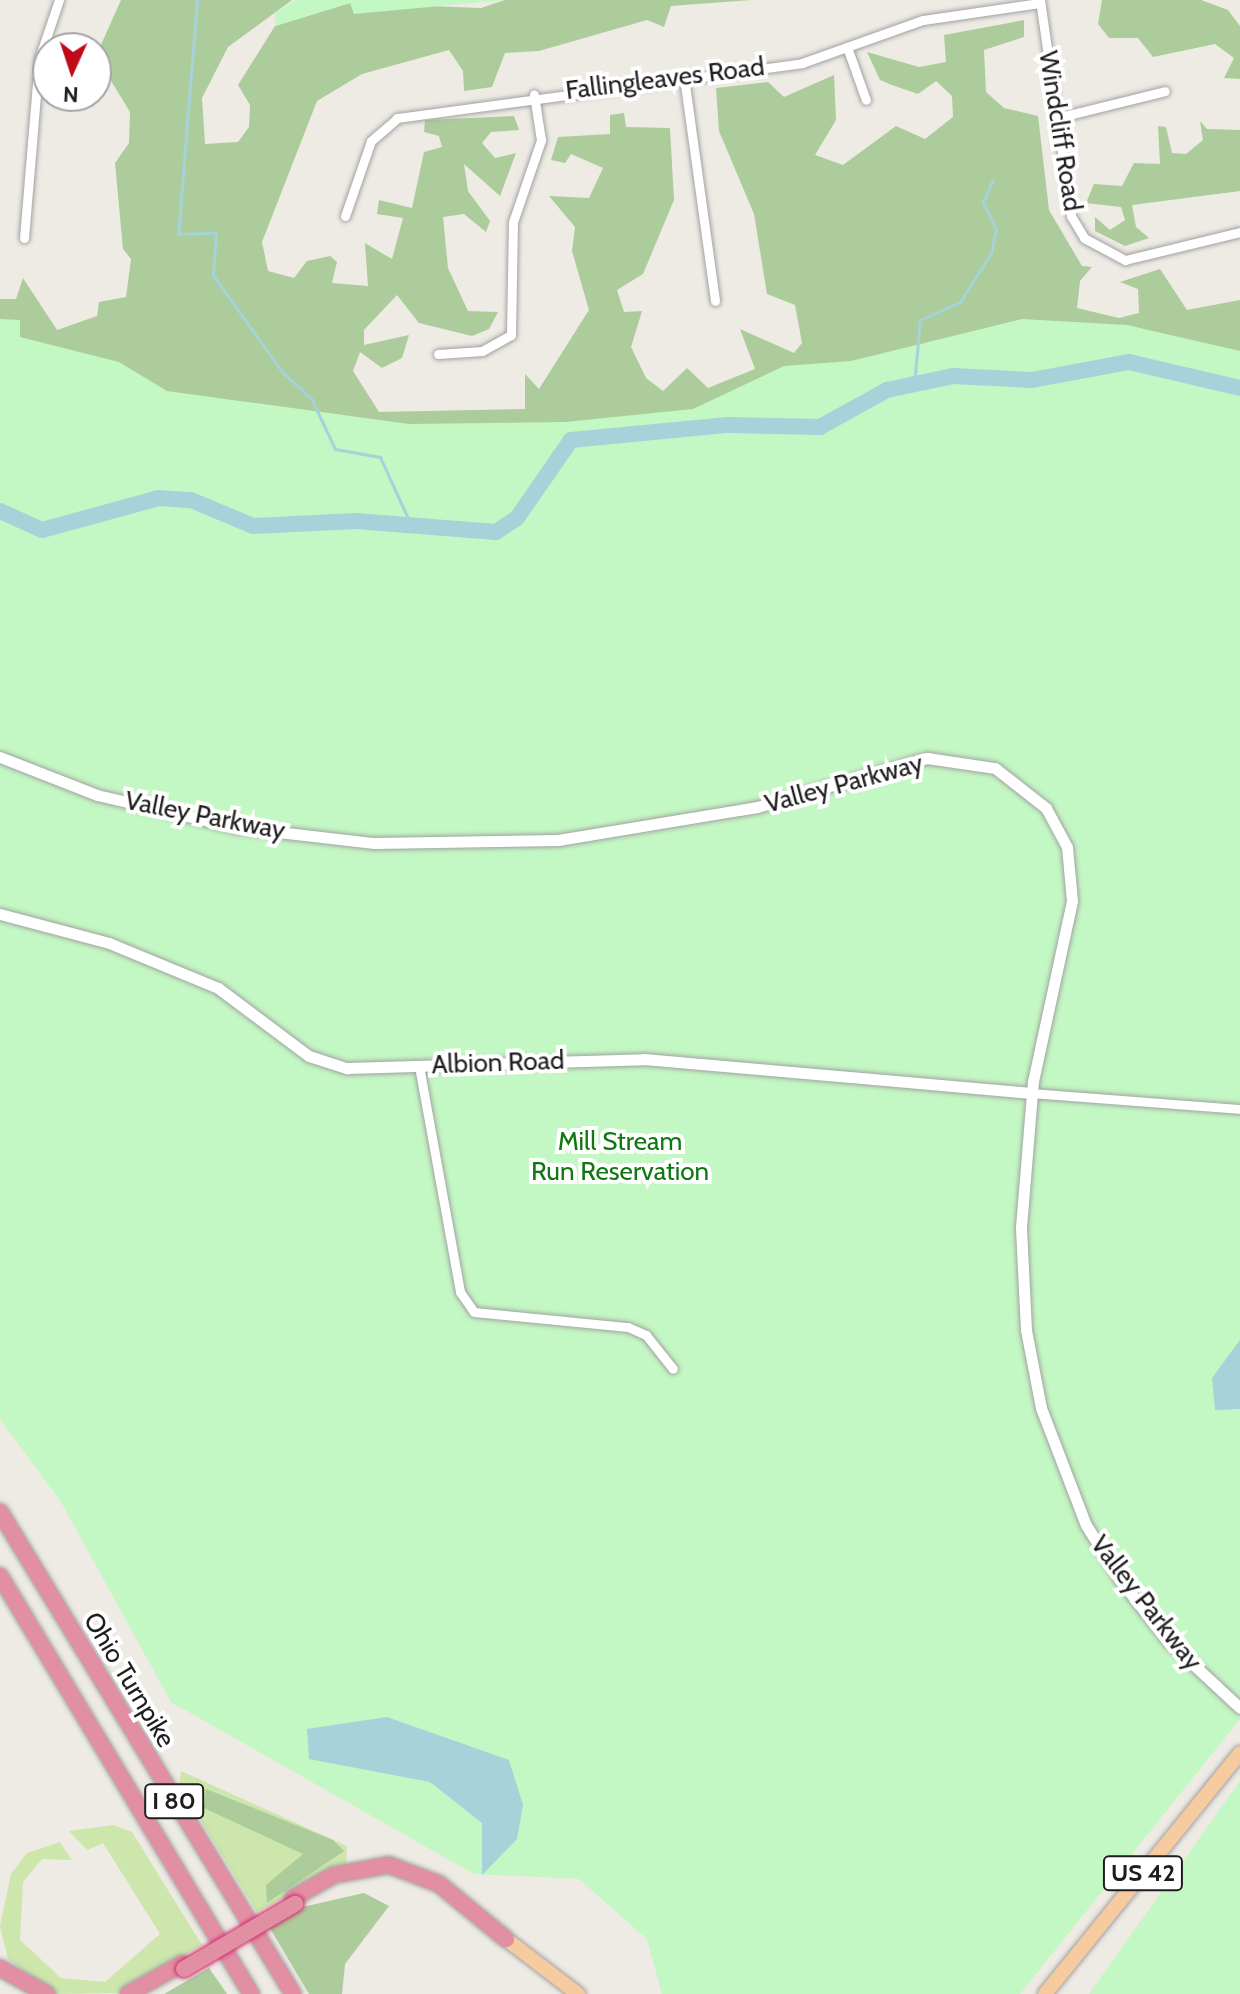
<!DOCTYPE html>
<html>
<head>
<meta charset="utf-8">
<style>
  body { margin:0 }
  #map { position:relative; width:1240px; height:1994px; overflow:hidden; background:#eeeae4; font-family:Cabin,sans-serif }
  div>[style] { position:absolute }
  .grass>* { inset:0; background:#cde6ac }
  .forest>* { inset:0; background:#accc9b }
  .park>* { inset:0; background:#c3f7c3 }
  .water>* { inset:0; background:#a6d2da }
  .stream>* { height:3px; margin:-1.5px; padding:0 1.5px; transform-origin:1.5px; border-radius:1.5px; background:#a6d2da }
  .river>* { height:16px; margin:-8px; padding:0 8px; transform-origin:8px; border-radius:8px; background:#a6d2da }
  .roads { filter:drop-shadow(0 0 2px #a2a2a2) drop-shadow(0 0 2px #a2a2a2) }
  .minor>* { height:9px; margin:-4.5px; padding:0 4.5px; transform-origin:4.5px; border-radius:4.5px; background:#fff }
  .tertiary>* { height:11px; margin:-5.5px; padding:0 5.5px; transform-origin:5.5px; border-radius:5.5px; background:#fff }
  .primary>* { height:14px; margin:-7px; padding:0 7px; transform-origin:7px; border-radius:7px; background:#f7cba0 }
  .motorway>* { height:16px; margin:-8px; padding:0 8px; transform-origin:8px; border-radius:8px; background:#e28fa4 }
  .bridges { filter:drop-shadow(0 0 2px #d12c71) drop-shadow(0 0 2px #d12c71) }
  .motorway-bridge>* { height:16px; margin:-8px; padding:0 8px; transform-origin:8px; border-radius:8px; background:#e28fa4 }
  span { translate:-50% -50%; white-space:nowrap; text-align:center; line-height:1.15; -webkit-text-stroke:8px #fff; paint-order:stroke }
  .shield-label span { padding:2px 6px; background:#fff; border:2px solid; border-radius:6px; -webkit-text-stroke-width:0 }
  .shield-label { font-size:24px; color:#1e1e1e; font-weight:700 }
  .street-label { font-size:26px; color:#1e1e1e }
  .park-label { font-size:26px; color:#117712 }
  .north { position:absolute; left:32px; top:32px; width:80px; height:80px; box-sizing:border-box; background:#fff; border:2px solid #a5a5a5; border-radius:50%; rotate:183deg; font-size:22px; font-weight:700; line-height:32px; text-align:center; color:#1e1e1e }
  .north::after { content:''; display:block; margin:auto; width:28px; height:36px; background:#c10a17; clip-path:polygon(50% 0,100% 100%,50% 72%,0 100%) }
</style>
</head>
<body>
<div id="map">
  <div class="grass">
    <div style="clip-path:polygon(181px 1771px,347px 1846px,346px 1864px,257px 1912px,179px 1785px)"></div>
    <div style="clip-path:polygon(113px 1825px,132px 1832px,202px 1945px,118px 1993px,55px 1994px,8px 1959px,0 1926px,11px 1874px,27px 1853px,60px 1842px,72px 1860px,42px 1859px,23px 1882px,20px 1940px,61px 1978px,105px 1982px,160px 1934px,103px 1843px,87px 1850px,69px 1831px)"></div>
  </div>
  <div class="forest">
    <div style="clip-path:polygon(121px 0,292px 0,228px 47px,202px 98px,205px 144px,238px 142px,249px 127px,250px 105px,238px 85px,275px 26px,350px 3px,481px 8px,505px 0,751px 0,671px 6px,664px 27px,647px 20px,539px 51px,505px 53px,492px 87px,464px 91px,463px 71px,449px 50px,362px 74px,317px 101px,262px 242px,268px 271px,294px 278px,307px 261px,330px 256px,337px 262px,332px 283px,368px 286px,365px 243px,392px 259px,403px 218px,377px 214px,379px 200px,412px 208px,424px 152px,442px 147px,439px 136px,424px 132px,425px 120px,514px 116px,519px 130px,491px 132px,482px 143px,495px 158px,516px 153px,500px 196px,464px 164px,468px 191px,490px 221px,486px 232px,464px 214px,443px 217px,448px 268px,468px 311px,498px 312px,489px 329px,472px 336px,419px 323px,397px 295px,364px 330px,364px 345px,409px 335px,402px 358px,382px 368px,360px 352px,353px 371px,379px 412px,525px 409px,525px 374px,539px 389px,589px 310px,572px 251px,575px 227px,549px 196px,589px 198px,603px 168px,571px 154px,565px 163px,551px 160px,558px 137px,610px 134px,610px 115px,624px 113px,626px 127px,670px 128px,674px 200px,643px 274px,617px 290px,624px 312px,642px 311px,631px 347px,646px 378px,663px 391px,687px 368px,708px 388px,755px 369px,740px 329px,794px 353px,802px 343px,795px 305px,767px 294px,754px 214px,719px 131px,716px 88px,768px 82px,784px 97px,834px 75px,836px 120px,815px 155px,843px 165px,896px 126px,925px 139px,953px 117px,952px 96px,936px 81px,918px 94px,892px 85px,880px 80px,867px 52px,919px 67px,946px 62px,944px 35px,1024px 20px,1024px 37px,984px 50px,986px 92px,1004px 108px,1038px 116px,1049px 210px,1082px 266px,1092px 267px,1080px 281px,1077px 308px,1119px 318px,1139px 313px,1138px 289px,1120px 282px,1160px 269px,1187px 310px,1240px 300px,1240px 1074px,0 750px,0 299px,16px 299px,23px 278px,57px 330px,97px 316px,99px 302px,126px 297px,131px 259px,123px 249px,115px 163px,129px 143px,130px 112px,96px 56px)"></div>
    <div style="clip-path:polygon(1102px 0,1201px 0,1228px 10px,1240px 26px,1240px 79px,1224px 78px,1234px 58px,1215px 44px,1153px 57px,1138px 38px,1109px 38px,1098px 24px)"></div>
    <div style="clip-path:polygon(1200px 121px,1207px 129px,1240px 130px,1240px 191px,1132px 205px,1136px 227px,1149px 238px,1125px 246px,1095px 231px,1095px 217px,1110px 230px,1125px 220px,1121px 207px,1086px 203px,1094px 184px,1122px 186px,1134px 163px,1160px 164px,1158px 126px,1166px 127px,1172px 153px,1186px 154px,1203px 140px)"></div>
    <div style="clip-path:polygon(206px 1789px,333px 1840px,344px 1851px,267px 1903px,266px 1885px,303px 1854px,204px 1808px)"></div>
    <div style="clip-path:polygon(364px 1893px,389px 1906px,345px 1964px,342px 1994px,309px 1994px,268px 1925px,298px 1908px)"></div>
    <div style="clip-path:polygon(209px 1968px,227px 1994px,164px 1994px)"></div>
  </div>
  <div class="park">
    <div style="clip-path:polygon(297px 0,505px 0,354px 14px,350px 3px,275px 26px,275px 12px)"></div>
    <div style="clip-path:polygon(0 319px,20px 320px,20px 337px,119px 362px,167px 391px,409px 424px,565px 422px,693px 409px,784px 366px,851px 361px,1022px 319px,1127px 325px,1240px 351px,1240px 1719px,1020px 1994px,662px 1994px,647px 1939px,579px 1879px,474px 1874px,171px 1702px,61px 1502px,0 1419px)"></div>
    <div style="clip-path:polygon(1240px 1781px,1240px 1994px,1089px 1994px)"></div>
  </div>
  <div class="water">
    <div style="clip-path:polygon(1240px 1340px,1240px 1409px,1215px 1410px,1212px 1378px)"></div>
    <div style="clip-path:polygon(387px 1717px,509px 1760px,523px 1805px,517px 1839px,482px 1875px,482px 1823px,430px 1782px,309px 1759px,307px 1729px)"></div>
  </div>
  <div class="stream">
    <div style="left:197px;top:0;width:235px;rotate:94.6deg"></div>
    <div style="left:178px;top:234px;width:38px;rotate:-2deg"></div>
    <div style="left:216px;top:233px;width:42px;rotate:94.1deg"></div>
    <div style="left:213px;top:275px;width:120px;rotate:54.5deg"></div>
    <div style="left:283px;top:373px;width:38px;rotate:42deg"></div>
    <div style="left:311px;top:398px;width:56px;rotate:64.8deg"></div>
    <div style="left:335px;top:449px;width:46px;rotate:10.1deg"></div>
    <div style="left:380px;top:457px;width:75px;rotate:65.5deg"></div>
    <div style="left:914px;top:385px;width:65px;rotate:-84.7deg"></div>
    <div style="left:920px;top:320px;width:44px;rotate:-24.2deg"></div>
    <div style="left:960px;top:302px;width:58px;rotate:-57.7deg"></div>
    <div style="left:991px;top:253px;width:25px;rotate:-78deg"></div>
    <div style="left:996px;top:229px;width:30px;rotate:-116deg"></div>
    <div style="left:983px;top:202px;width:24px;rotate:-66deg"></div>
  </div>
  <div class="river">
    <div style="left:0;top:511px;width:46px;rotate:24.3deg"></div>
    <div style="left:42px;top:530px;width:121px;rotate:-15.3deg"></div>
    <div style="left:159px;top:498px;width:32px;rotate:4deg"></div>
    <div style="left:191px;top:500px;width:67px;rotate:22.8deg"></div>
    <div style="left:253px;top:526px;width:103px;rotate:-2.8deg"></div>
    <div style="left:356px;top:521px;width:140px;rotate:4.5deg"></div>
    <div style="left:496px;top:532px;width:25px;rotate:-34deg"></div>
    <div style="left:517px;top:518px;width:95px;rotate:-55.3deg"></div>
    <div style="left:571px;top:440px;width:158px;rotate:-5.5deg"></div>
    <div style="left:728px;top:425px;width:92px;rotate:1.2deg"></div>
    <div style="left:820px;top:427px;width:77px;rotate:-28.9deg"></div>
    <div style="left:887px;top:390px;width:67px;rotate:-12deg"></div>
    <div style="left:953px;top:376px;width:79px;rotate:2.9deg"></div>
    <div style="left:1032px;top:380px;width:99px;rotate:-10.5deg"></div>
    <div style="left:1129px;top:362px;width:114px;rotate:13.2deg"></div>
  </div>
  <div class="roads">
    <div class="minor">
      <div style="left:1040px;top:0;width:218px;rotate:81.8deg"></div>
      <div style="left:1071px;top:216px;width:26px;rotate:59deg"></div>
      <div style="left:1084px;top:238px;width:47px;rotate:28.2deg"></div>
      <div style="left:1125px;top:260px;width:118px;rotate:-13.7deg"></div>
      <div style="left:847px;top:47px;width:56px;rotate:70.3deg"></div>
      <div style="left:684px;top:77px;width:226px;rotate:82.1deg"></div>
      <div style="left:1056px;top:118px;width:112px;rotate:-13.9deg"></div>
      <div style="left:345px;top:216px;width:79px;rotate:-70.9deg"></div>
      <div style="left:371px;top:141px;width:35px;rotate:-41deg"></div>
      <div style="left:397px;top:118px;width:409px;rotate:-7.7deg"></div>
      <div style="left:802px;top:63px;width:128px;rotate:-19.6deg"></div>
      <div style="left:923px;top:20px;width:118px;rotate:-8.3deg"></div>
      <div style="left:24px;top:238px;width:180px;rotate:-85.2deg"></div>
      <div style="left:39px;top:59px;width:62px;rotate:-71.3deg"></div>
      <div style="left:438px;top:354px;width:44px;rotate:-3.9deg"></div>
      <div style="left:482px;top:351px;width:33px;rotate:-29deg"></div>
      <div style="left:511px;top:335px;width:113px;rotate:-89deg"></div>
      <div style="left:513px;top:222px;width:87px;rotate:-71.1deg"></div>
      <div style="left:541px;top:140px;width:46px;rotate:-98.8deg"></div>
      <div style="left:419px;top:1066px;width:230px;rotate:79.7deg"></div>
      <div style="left:460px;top:1292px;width:24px;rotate:55deg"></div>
      <div style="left:474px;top:1312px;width:155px;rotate:5.6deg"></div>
      <div style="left:628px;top:1327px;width:20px;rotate:24deg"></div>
      <div style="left:646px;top:1335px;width:43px;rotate:51.5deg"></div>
      <div style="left:1032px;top:1093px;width:209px;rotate:4.4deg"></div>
    </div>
    <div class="tertiary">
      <div style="left:0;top:757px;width:104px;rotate:21.4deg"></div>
      <div style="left:97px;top:795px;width:142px;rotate:13.1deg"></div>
      <div style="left:235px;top:827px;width:140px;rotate:6.6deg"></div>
      <div style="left:374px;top:843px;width:184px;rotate:-0.9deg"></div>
      <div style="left:558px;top:840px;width:202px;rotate:-9.4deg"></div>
      <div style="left:757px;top:807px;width:177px;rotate:-16.1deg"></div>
      <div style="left:927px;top:758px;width:69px;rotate:8.4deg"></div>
      <div style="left:995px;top:768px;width:65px;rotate:38.1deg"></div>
      <div style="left:1046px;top:808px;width:44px;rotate:61.7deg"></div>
      <div style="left:1067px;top:847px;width:54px;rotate:84.7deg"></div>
      <div style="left:1072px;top:901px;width:184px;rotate:102.2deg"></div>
      <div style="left:1033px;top:1081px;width:147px;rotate:94.7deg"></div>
      <div style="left:1021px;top:1228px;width:102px;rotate:87.2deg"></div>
      <div style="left:1026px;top:1330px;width:79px;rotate:79.1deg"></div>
      <div style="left:1041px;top:1408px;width:125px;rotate:69deg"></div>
      <div style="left:1086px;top:1525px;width:66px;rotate:58deg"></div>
      <div style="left:1121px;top:1581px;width:76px;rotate:51.9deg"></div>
      <div style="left:1168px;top:1641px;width:98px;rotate:42.9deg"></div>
      <div style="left:0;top:914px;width:113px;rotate:14.9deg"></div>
      <div style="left:109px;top:943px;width:118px;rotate:22.4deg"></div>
      <div style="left:218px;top:988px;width:114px;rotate:36.8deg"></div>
      <div style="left:309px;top:1056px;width:40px;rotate:18deg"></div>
      <div style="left:347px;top:1068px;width:297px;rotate:-1.7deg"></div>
      <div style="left:644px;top:1059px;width:389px;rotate:5deg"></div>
    </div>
    <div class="primary">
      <div style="left:506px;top:1939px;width:91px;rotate:37.4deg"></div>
      <div style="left:1045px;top:1994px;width:310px;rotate:-51deg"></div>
    </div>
    <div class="motorway">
      <div style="left:0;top:1512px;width:564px;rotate:58.71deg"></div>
      <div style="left:0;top:1576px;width:488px;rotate:59deg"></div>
      <div style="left:293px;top:1898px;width:47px;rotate:-29.3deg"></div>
      <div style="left:334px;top:1875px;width:56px;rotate:-10.3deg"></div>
      <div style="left:389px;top:1865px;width:53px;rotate:20.8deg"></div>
      <div style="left:439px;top:1884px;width:87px;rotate:39.4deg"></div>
      <div style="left:0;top:1968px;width:54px;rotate:29deg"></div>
      <div style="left:128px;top:1994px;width:62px;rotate:-29.1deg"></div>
    </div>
  </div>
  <div class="bridges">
    <div class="motorway-bridge">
      <div style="left:184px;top:1969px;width:129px;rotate:-30.4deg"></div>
    </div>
  </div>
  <div class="shield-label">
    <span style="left:174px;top:1801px">I 80</span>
    <span style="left:1143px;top:1873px">US 42</span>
  </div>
  <div class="street-label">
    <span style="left:665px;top:79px;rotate:-7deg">Fallingleaves Road</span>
    <span style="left:1060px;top:131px;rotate:81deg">Windcliff Road</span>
    <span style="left:844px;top:784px;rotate:-15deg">Valley Parkway</span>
    <span style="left:205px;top:816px;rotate:11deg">Valley Parkway</span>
    <span style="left:498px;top:1063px;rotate:-2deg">Albion Road</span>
    <span style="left:1146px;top:1603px;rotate:52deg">Valley Parkway</span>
    <span style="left:129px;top:1680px;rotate:59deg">Ohio Turnpike</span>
  </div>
  <div class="park-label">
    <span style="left:620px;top:1157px">Mill Stream<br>Run Reservation</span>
  </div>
  <div class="north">N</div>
</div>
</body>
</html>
